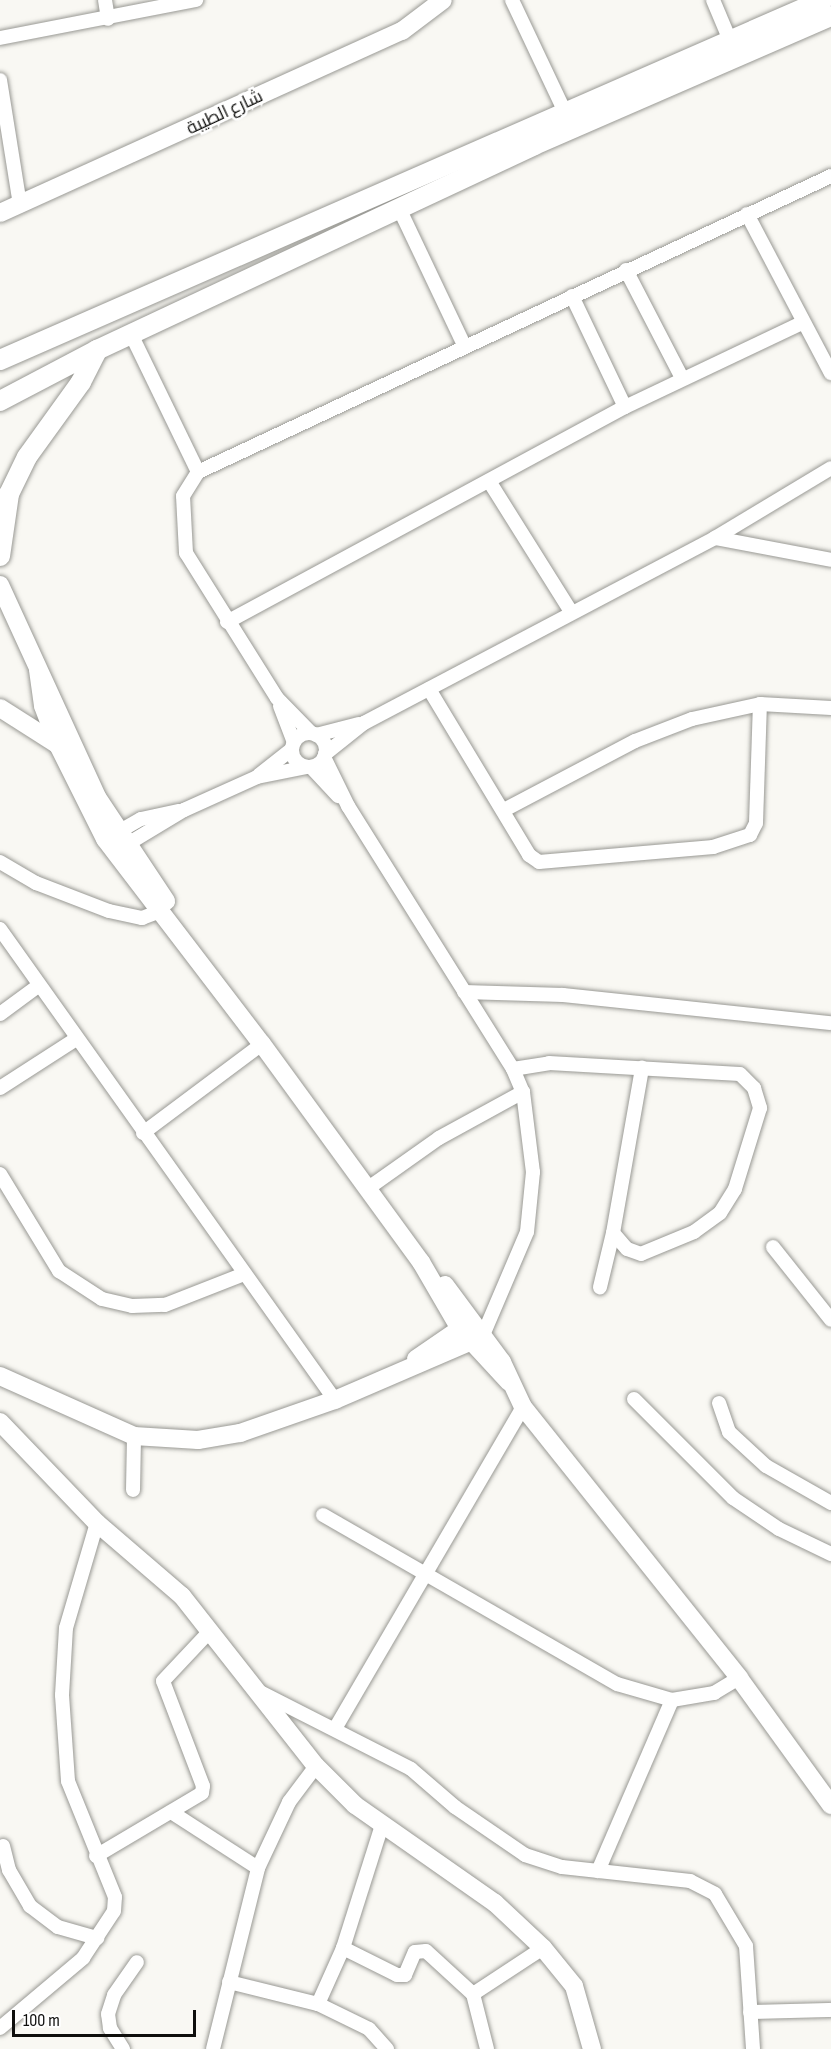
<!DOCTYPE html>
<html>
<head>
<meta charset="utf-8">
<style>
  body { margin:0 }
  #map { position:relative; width:831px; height:2049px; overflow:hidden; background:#f9f8f3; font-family:"Sofia Sans Condensed",Cairo,sans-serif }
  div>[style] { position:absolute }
  .roads { filter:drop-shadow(0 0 2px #999994) drop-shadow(0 0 2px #999994) }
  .minor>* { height:14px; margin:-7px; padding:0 7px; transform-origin:7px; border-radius:7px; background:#fff }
  .minor>.ring { margin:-7px; padding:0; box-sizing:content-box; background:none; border:14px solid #fff; border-radius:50% }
  .tertiary>* { height:18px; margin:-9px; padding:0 9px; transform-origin:9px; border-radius:9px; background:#fff }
  .secondary>* { height:20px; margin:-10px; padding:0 10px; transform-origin:10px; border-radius:10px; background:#fff }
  span { translate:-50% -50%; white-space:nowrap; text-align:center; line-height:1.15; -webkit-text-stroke:5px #fff; paint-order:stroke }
  .street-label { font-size:18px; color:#0e0e0c }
  .scale { position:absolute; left:12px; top:2010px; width:184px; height:27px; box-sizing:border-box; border:3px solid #0e0e0c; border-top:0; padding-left:8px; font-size:18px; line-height:21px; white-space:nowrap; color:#0e0e0c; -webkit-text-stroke:4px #fff; paint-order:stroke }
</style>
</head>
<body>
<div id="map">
  <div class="roads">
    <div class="minor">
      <div style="left:105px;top:0;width:19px;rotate:81deg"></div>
      <div style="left:512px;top:0;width:124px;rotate:64.7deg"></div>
      <div style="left:713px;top:0;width:41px;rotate:67.2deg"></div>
      <div style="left:0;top:38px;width:200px;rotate:-11deg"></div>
      <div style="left:0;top:80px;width:127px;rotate:80.9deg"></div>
      <div style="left:399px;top:208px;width:152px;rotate:64.6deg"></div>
      <div style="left:747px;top:214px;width:180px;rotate:62.2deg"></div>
      <div style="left:626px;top:270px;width:122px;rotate:62.6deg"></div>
      <div style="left:572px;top:296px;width:123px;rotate:64.5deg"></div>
      <div style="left:132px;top:336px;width:151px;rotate:64.1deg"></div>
      <div style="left:489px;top:481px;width:152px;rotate:57.9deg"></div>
      <div style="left:715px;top:538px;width:118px;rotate:10.7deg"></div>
      <div style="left:227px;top:622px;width:452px;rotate:-28.4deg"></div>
      <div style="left:625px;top:407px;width:196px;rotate:-25.4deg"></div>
      <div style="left:429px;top:689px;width:194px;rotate:58.9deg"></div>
      <div style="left:529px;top:855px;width:12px;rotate:35deg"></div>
      <div style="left:539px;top:862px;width:175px;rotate:-4.9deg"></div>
      <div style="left:713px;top:847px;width:39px;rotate:-18deg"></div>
      <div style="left:750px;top:835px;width:13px;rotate:-63deg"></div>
      <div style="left:756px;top:823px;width:119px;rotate:-88.1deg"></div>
      <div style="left:280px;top:706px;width:39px;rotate:69deg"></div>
      <div style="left:311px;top:733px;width:49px;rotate:-134.2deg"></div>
      <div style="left:277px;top:698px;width:171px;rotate:-122.1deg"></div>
      <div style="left:186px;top:553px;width:57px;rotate:-93deg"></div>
      <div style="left:183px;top:496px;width:28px;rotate:-58deg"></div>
      <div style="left:198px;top:472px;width:699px;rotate:-25.06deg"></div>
      <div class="ring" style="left:292px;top:733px;width:20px;height:20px"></div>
      <div style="left:316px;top:735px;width:44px;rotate:-14.3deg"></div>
      <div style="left:325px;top:754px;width:50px;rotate:-38.5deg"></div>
      <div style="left:364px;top:723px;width:397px;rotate:-27.8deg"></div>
      <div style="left:715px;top:538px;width:135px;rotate:-31.1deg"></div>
      <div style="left:324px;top:757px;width:55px;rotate:63.9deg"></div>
      <div style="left:348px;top:806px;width:310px;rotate:57.9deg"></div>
      <div style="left:513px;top:1069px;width:25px;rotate:67deg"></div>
      <div style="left:523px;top:1092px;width:81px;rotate:82.9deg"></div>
      <div style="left:533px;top:1172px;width:60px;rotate:95.7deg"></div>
      <div style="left:527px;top:1232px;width:112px;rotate:113.1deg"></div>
      <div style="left:311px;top:767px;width:40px;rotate:47deg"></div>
      <div style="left:259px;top:775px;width:42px;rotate:-38.2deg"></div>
      <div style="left:504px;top:810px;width:148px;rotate:-27.8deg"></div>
      <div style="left:635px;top:741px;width:61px;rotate:-21.1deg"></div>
      <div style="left:692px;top:719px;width:70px;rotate:-12.4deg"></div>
      <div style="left:760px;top:704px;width:71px;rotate:3.2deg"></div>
      <div style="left:113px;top:835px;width:32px;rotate:-30deg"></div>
      <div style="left:141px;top:819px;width:39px;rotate:-12deg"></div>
      <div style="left:121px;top:848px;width:74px;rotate:-31.1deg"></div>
      <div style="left:184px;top:810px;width:80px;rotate:-24.3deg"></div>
      <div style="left:257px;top:777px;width:51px;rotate:-11.3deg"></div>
      <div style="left:0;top:862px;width:42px;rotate:30.3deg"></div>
      <div style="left:36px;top:883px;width:78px;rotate:21deg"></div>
      <div style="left:109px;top:911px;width:34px;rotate:12deg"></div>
      <div style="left:142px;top:918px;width:19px;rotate:-21deg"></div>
      <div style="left:0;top:929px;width:578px;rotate:54.58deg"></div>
      <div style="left:464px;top:992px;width:99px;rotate:1.7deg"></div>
      <div style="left:563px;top:995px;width:269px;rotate:6deg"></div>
      <div style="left:0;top:1014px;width:47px;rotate:-36.4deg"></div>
      <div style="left:513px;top:1069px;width:36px;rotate:-9deg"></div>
      <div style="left:549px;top:1063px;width:191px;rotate:3.3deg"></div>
      <div style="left:740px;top:1074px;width:20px;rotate:45deg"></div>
      <div style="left:754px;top:1088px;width:21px;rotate:73deg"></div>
      <div style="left:760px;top:1108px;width:85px;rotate:107.2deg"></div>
      <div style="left:735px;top:1189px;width:28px;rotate:122deg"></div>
      <div style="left:720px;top:1213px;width:32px;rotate:144deg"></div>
      <div style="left:694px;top:1232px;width:57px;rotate:157.5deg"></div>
      <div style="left:641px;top:1254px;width:15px;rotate:-160deg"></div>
      <div style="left:627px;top:1249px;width:21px;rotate:-131deg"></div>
      <div style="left:613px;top:1233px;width:56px;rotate:103.5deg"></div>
      <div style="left:0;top:1088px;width:90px;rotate:-32.8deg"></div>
      <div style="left:143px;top:1133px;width:149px;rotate:-36.8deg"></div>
      <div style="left:0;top:1174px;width:114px;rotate:58.7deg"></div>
      <div style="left:59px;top:1271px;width:51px;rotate:33.1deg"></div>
      <div style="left:102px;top:1299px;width:31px;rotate:13deg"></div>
      <div style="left:132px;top:1306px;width:33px;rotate:-2deg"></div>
      <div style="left:165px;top:1305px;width:85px;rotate:-21.4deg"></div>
      <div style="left:367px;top:1189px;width:88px;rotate:-35.3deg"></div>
      <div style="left:439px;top:1138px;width:96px;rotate:-28.7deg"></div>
      <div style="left:613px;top:1233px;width:168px;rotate:-80deg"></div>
      <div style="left:773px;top:1247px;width:93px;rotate:51.5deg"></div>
      <div style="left:634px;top:1399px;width:140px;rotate:45deg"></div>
      <div style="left:733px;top:1498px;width:55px;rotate:34deg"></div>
      <div style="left:779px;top:1529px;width:58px;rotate:25.7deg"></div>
      <div style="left:719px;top:1403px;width:31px;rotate:71deg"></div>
      <div style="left:729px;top:1432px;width:50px;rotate:42.6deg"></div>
      <div style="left:766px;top:1466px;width:75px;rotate:29.6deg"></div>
      <div style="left:133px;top:1490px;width:54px;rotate:-88.9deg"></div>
      <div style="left:323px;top:1515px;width:339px;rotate:29.9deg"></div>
      <div style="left:617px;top:1684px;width:57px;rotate:16.2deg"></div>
      <div style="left:672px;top:1700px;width:43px;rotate:-9.5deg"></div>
      <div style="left:714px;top:1693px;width:29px;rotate:-31deg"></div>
      <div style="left:262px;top:1693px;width:167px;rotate:27deg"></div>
      <div style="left:411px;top:1769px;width:58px;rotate:40.8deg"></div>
      <div style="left:455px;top:1807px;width:85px;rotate:34.4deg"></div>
      <div style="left:525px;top:1855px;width:39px;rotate:18deg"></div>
      <div style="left:562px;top:1867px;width:129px;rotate:6.2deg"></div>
      <div style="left:690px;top:1881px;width:28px;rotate:27deg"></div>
      <div style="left:715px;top:1894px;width:61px;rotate:59.2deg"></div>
      <div style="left:746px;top:1946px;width:103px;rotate:86.1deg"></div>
      <div style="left:336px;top:1727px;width:371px;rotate:-59.7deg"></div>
      <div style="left:171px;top:1812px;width:103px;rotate:32.8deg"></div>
      <div style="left:3px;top:1846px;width:25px;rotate:76deg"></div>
      <div style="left:9px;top:1870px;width:42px;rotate:59.7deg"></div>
      <div style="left:30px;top:1906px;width:35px;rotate:37deg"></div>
      <div style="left:58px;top:1927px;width:41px;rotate:15.8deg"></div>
      <div style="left:96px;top:1856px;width:123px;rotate:-30.7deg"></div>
      <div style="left:202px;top:1793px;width:7px;rotate:-82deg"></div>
      <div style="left:203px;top:1786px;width:112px;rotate:-110.9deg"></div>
      <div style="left:163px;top:1681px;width:69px;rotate:-46.8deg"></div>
      <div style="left:598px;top:1871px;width:186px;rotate:-66.6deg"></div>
      <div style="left:343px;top:1948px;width:60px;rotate:26.6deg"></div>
      <div style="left:397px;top:1975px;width:8px"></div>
      <div style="left:405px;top:1975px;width:25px;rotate:-67deg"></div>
      <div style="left:415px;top:1952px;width:11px;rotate:-5deg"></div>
      <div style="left:426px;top:1951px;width:64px;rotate:42.5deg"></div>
      <div style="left:473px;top:1994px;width:57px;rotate:75.7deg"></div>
      <div style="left:229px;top:1982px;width:92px;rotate:13.9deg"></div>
      <div style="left:318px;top:2004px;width:57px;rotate:26.1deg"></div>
      <div style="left:369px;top:2029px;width:27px;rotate:48deg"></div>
      <div style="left:473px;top:1994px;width:84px;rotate:-33.3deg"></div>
      <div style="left:318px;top:2004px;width:61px;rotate:-65.9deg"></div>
      <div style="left:343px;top:1948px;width:129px;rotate:-72.4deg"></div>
      <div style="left:750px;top:2012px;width:81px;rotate:-1.4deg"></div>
      <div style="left:0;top:2028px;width:109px;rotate:-40.1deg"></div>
      <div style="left:83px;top:1958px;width:56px;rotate:-56.6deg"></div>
      <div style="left:114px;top:1911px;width:14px;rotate:-86deg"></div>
      <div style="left:115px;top:1897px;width:125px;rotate:-112.1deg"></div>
      <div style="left:68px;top:1781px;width:86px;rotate:-94deg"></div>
      <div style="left:62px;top:1695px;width:67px;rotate:-86.6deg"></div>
      <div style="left:66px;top:1628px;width:109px;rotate:-73.6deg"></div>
      <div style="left:123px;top:2049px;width:25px;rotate:-122deg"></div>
      <div style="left:110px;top:2028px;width:14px;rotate:-98deg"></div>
      <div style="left:108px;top:2014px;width:20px;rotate:-72deg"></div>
      <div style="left:114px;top:1995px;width:40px;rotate:-55.1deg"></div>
      <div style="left:213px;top:2049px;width:187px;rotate:-76deg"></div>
      <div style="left:258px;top:1868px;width:73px;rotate:-64.8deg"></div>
      <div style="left:289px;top:1802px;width:45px;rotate:-53.1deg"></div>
    </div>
    <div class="tertiary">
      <div style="left:0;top:213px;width:441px;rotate:-24.4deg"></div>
      <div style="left:402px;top:31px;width:51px;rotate:-37.1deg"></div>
      <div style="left:0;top:585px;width:233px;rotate:65.4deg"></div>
      <div style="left:97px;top:797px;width:125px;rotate:56.4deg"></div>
      <div style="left:38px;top:670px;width:36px;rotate:82deg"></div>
      <div style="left:43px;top:706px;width:42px;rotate:69deg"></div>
      <div style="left:58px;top:745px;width:105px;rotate:63.4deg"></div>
      <div style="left:105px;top:839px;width:258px;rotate:52.6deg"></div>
      <div style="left:262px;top:1044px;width:270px;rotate:53.9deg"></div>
      <div style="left:421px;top:1262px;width:78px;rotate:59.8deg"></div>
      <div style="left:460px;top:1329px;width:72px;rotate:47.2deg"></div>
      <div style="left:0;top:708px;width:69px;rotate:32.5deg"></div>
      <div style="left:445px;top:1285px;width:96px;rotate:53.5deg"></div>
      <div style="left:502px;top:1362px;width:50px;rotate:65deg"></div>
      <div style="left:523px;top:1407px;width:347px;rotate:51.4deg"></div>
      <div style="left:739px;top:1678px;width:157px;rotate:54.1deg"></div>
      <div style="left:416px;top:1359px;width:65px;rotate:-34.4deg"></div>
      <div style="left:0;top:1376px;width:147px;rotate:24.1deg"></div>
      <div style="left:134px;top:1436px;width:64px;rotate:3.6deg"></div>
      <div style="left:198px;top:1440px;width:43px;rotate:-9.5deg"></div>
      <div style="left:240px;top:1433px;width:101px;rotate:-19.2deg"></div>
      <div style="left:335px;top:1400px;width:157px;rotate:-23.3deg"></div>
      <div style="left:0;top:1422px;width:140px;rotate:46.2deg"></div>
      <div style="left:97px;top:1523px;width:112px;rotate:40.7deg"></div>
      <div style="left:182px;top:1596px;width:216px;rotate:51.8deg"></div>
      <div style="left:316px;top:1766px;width:55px;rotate:45deg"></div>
      <div style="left:355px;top:1805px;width:171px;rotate:35deg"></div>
      <div style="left:495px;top:1903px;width:66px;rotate:43.2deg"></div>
      <div style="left:543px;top:1948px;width:49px;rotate:50.8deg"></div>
      <div style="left:574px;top:1986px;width:66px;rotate:74.1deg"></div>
    </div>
    <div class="secondary">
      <div style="left:0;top:360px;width:898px;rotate:-23.63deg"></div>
      <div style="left:0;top:401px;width:110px;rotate:-27.7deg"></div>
      <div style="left:97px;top:350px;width:483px;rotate:-25.1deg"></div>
      <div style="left:534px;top:145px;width:324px;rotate:-23.5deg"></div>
      <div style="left:0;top:556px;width:63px;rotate:-81.7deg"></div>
      <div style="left:9px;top:494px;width:41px;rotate:-64.1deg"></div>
      <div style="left:27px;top:457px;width:92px;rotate:-54.2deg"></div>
      <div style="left:81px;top:382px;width:36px;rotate:-63deg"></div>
    </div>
  </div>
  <div class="street-label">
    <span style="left:225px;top:113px;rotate:-25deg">شارع الطيبة</span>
  </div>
  <div class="scale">100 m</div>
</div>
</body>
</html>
